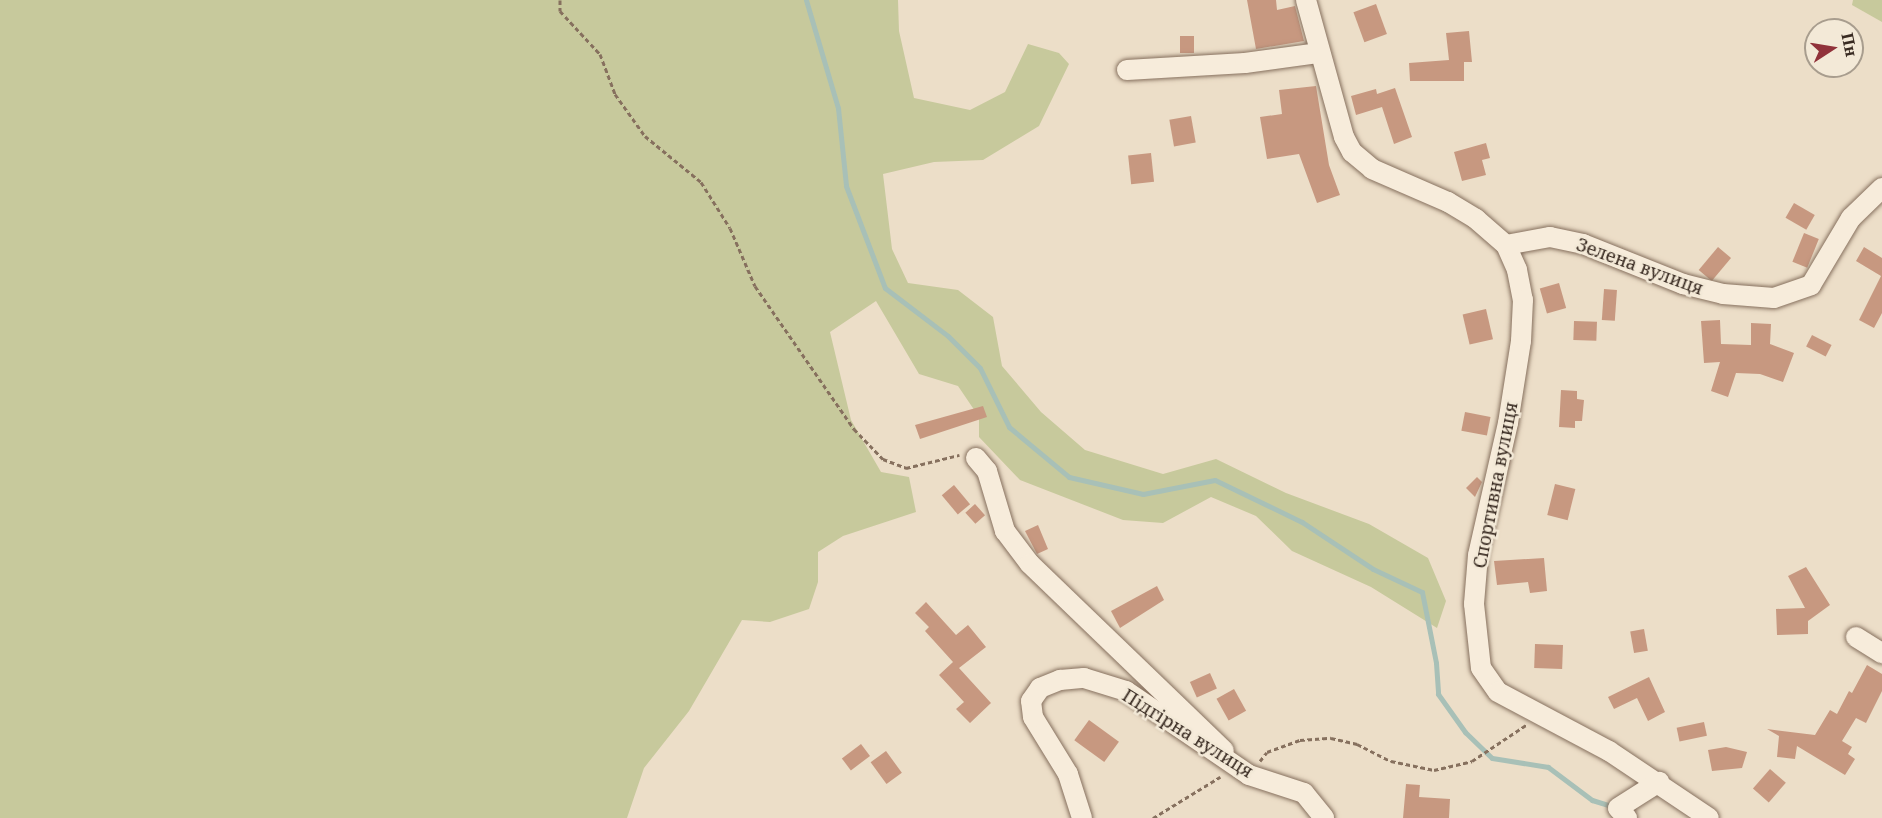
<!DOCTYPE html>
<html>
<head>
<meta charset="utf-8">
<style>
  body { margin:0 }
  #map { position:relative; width:1882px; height:818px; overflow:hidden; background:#ecdec8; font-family:"Noto Serif",serif }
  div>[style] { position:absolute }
  .green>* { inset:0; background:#c7c99c }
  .stream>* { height:5px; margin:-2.5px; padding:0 2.5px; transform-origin:2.5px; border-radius:2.5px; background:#a8c0b7 }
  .building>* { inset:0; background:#c79880; transform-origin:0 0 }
  .path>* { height:3px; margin-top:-1.5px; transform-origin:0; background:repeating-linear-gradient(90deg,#86705e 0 4.5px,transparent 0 7.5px) }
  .roads { filter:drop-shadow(0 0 2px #86705e) drop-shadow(0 0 2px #86705e) }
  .minor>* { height:20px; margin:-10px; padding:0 10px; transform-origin:10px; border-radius:10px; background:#f7ecdb }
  span { translate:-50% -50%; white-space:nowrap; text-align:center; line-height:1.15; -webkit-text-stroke:5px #f3e9d7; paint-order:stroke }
  .street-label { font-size:18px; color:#382a21 }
  .north { position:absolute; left:1804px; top:18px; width:60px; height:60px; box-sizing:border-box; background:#f3e9d7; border:2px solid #a89d8e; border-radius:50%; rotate:78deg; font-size:16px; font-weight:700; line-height:24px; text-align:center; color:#382a21 }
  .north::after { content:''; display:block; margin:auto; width:21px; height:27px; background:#91323a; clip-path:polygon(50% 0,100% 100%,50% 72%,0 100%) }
</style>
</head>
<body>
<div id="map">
  <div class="green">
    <div style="clip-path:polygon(0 0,898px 0,899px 31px,914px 98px,970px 110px,1005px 92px,1028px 44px,1059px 53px,1069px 64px,1039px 126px,983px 160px,934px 162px,883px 174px,892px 249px,908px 283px,958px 290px,993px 317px,1002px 366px,1041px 412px,1085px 450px,1163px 474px,1216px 459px,1286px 493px,1369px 524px,1428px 558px,1446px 601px,1437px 628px,1371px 587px,1292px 551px,1256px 516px,1211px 497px,1163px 523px,1123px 520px,1020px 480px,979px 437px,979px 417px,958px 386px,919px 374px,876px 301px,830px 332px,851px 420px,881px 472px,909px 477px,916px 512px,843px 536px,818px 552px,818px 582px,809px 609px,770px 622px,742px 620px,689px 711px,644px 768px,627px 818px,0 818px)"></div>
    <div style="clip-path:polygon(1853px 0,1882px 0,1882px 22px,1852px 5px)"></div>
  </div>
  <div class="stream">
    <div style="left:806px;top:0;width:113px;rotate:73.5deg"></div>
    <div style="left:838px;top:108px;width:78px;rotate:84.1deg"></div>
    <div style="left:846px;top:186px;width:109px;rotate:69.1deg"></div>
    <div style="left:885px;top:288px;width:79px;rotate:37.3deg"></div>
    <div style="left:948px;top:336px;width:45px;rotate:45deg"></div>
    <div style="left:980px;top:368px;width:66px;rotate:63.8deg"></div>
    <div style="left:1009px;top:427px;width:78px;rotate:39.8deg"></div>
    <div style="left:1069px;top:477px;width:76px;rotate:12.9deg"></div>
    <div style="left:1143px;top:494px;width:73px;rotate:-11deg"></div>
    <div style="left:1215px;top:480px;width:97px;rotate:25.8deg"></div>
    <div style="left:1302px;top:522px;width:85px;rotate:33.5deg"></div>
    <div style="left:1373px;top:569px;width:54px;rotate:25.1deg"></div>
    <div style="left:1422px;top:592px;width:72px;rotate:78.8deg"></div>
    <div style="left:1436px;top:663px;width:31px;rotate:86deg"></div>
    <div style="left:1438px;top:694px;width:47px;rotate:54.6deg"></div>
    <div style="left:1465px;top:732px;width:37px;rotate:44deg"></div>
    <div style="left:1492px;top:758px;width:57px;rotate:9.1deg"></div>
    <div style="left:1548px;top:767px;width:55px;rotate:36.9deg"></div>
    <div style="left:1592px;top:800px;width:24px;rotate:17deg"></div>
  </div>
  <div class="building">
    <div style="clip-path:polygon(1247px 0,1276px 0,1277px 10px,1295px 6px,1304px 41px,1256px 49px)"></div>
    <div style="left:1376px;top:4px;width:32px;height:24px;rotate:70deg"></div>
    <div style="clip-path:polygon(1469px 31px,1472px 62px,1464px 62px,1464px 81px,1410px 81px,1409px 63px,1449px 60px,1446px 33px)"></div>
    <div style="left:1180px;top:36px;width:14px;height:17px"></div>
    <div style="clip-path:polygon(1316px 86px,1329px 165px,1340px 195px,1317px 203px,1299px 154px,1267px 159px,1260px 117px,1282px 114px,1279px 90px)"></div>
    <div style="clip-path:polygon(1395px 88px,1412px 137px,1394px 144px,1382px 107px,1356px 115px,1351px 96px,1376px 89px,1377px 94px)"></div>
    <div style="left:1191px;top:116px;width:27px;height:22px;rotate:80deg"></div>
    <div style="clip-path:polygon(1486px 143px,1490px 158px,1482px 160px,1486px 175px,1462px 181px,1454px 152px)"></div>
    <div style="left:1151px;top:153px;width:29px;height:23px;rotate:84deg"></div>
    <div style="left:1794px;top:203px;width:24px;height:17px;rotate:30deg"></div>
    <div style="left:1804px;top:233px;width:16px;height:31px;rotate:22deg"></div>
    <div style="left:1718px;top:247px;width:17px;height:30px;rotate:40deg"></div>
    <div style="clip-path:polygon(1864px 247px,1882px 258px,1882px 313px,1874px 328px,1859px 320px,1881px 276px,1856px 261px)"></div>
    <div style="left:1559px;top:283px;width:26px;height:20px;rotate:74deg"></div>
    <div style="left:1604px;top:289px;width:13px;height:31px;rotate:4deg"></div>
    <div style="left:1486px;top:309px;width:31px;height:24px;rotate:77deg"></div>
    <div style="clip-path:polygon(1720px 320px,1721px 344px,1751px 345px,1751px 323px,1771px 324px,1770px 344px,1794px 353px,1783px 382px,1760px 374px,1736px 373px,1728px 397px,1711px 391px,1720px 362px,1704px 363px,1701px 321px)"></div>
    <div style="left:1574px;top:321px;width:23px;height:19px;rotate:2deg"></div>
    <div style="left:1812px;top:335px;width:22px;height:13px;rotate:27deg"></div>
    <div style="clip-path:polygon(1561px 390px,1577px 391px,1577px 399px,1584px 400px,1582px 421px,1575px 421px,1575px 428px,1559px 427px)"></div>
    <div style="clip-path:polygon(983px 406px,987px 417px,920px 439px,915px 425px)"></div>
    <div style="left:1465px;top:412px;width:26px;height:19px;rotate:11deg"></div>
    <div style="clip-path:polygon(1477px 477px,1482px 482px,1475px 497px,1466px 488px)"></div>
    <div style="left:1555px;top:484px;width:21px;height:32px;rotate:14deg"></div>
    <div style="left:954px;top:485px;width:25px;height:16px;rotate:50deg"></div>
    <div style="left:975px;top:504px;width:15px;height:13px;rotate:48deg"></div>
    <div style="clip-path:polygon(1038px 525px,1048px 549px,1037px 554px,1025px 531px)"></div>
    <div style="clip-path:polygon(1544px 558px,1547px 591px,1530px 593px,1528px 582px,1497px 585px,1494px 561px)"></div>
    <div style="clip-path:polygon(1806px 567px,1830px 605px,1808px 621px,1808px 634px,1777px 635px,1776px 609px,1805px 608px,1788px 576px)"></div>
    <div style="clip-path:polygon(1157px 586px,1164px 600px,1120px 628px,1111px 611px)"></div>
    <div style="clip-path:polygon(926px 602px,956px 635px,968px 625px,986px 647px,959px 668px,991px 703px,970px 723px,956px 709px,964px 702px,939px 675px,953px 662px,925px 631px,929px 627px,915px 613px)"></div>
    <div style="left:1644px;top:629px;width:22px;height:14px;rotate:80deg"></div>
    <div style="left:1535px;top:644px;width:28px;height:24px;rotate:2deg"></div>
    <div style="clip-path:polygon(1867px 665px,1882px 674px,1882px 691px,1866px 723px,1856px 718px,1842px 741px,1852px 747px,1848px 754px,1855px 759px,1845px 775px,1797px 746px,1795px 759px,1777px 757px,1779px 736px,1767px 729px,1815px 735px,1830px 710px,1837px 714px,1849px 691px,1852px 693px)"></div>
    <div style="left:1210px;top:673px;width:17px;height:22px;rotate:66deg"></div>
    <div style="clip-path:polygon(1649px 677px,1665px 712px,1648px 721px,1637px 698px,1614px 709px,1608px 697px)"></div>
    <div style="left:1234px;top:689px;width:25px;height:20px;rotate:61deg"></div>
    <div style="left:1089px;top:720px;width:37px;height:25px;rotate:36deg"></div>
    <div style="left:1704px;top:722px;width:14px;height:28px;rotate:78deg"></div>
    <div style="left:861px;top:744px;width:15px;height:24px;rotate:53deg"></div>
    <div style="clip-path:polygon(1726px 747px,1747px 752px,1742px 768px,1712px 771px,1708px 750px)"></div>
    <div style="left:886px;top:751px;width:27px;height:19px;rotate:54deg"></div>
    <div style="left:1770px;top:769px;width:21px;height:26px;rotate:41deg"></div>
    <div style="clip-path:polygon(1406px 784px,1420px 785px,1419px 797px,1450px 799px,1449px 818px,1403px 818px)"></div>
  </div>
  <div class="path">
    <div style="left:560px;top:0;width:11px;rotate:90deg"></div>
    <div style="left:560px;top:11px;width:59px;rotate:47.1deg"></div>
    <div style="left:600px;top:54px;width:43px;rotate:69.4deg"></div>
    <div style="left:615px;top:94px;width:52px;rotate:54.5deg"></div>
    <div style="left:645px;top:136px;width:72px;rotate:39.4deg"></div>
    <div style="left:701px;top:182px;width:54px;rotate:57.8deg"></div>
    <div style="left:730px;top:228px;width:63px;rotate:66.7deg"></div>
    <div style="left:755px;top:286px;width:174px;rotate:55.3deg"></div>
    <div style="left:854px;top:429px;width:42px;rotate:46deg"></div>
    <div style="left:883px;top:459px;width:25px;rotate:21deg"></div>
    <div style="left:906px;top:468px;width:55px;rotate:-13.8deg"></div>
    <div style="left:1260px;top:761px;width:11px;rotate:-52deg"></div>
    <div style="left:1267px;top:752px;width:35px;rotate:-20deg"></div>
    <div style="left:1300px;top:740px;width:31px;rotate:-4deg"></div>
    <div style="left:1331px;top:738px;width:27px;rotate:13deg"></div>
    <div style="left:1357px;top:744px;width:38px;rotate:27deg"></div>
    <div style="left:1391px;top:761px;width:44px;rotate:11.8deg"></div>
    <div style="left:1434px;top:770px;width:39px;rotate:-13deg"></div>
    <div style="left:1472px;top:761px;width:65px;rotate:-33.7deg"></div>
    <div style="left:1153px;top:818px;width:79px;rotate:-31.5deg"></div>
  </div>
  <div class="roads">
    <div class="minor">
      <div style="left:1306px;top:0;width:142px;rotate:74.5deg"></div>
      <div style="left:1344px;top:137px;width:17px;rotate:62deg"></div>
      <div style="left:1352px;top:152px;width:26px;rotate:40deg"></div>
      <div style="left:1372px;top:169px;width:83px;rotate:23.5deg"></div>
      <div style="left:1448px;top:202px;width:33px;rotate:31deg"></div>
      <div style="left:1476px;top:219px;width:40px;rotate:41deg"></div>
      <div style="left:1506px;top:245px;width:27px;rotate:66deg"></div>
      <div style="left:1517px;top:270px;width:31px;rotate:79deg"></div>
      <div style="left:1523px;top:300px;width:41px;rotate:92.8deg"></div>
      <div style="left:1521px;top:341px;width:83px;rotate:99deg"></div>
      <div style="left:1508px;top:423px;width:135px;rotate:102.8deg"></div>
      <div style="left:1478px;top:555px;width:49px;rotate:94.7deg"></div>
      <div style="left:1474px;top:604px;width:64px;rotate:83.8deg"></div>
      <div style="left:1481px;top:668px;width:29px;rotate:55deg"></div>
      <div style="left:1498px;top:692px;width:126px;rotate:28deg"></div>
      <div style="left:1609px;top:751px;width:120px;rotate:33.8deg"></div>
      <div style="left:1127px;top:70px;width:118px;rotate:-3.4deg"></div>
      <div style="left:1245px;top:63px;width:75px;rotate:-7.7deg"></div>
      <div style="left:1506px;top:245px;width:45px;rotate:-10.3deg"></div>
      <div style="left:1550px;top:237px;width:34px;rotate:12deg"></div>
      <div style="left:1583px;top:244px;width:108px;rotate:21.8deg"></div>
      <div style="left:1683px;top:284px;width:41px;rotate:14deg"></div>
      <div style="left:1723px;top:294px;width:51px;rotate:4.5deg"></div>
      <div style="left:1774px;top:298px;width:39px;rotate:-19deg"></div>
      <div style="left:1811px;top:285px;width:78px;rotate:-59.2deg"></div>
      <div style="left:1851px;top:218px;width:43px;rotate:-44.1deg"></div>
      <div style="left:976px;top:458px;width:17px;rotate:50deg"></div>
      <div style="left:987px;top:471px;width:63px;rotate:73.3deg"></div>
      <div style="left:1005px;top:531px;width:41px;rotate:52.9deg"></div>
      <div style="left:1030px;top:564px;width:269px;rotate:43.9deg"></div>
      <div style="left:1856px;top:637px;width:31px;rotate:32deg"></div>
      <div style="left:1082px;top:818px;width:46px;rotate:-107.7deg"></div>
      <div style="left:1068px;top:774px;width:67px;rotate:-121.6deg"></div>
      <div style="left:1033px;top:717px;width:16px;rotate:-97deg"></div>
      <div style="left:1031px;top:701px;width:16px;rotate:-55deg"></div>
      <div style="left:1040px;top:688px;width:22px;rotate:-22deg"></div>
      <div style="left:1060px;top:680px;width:24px;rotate:-5deg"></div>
      <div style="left:1084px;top:678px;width:44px;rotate:17.2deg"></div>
      <div style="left:1126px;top:691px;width:149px;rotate:34.3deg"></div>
      <div style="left:1249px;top:775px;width:58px;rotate:18.1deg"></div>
      <div style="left:1304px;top:793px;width:32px;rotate:51deg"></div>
      <div style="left:1627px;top:818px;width:13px;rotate:-132deg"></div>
      <div style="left:1618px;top:808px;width:49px;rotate:-32.4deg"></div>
    </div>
  </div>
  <div class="street-label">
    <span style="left:1640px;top:266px;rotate:20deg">Зелена вулиця</span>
    <span style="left:1495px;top:485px;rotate:-79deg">Спортивна вулиця</span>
    <span style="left:1188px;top:733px;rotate:32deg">Підгірна вулиця</span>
  </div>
  <div class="north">Пн</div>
</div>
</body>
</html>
